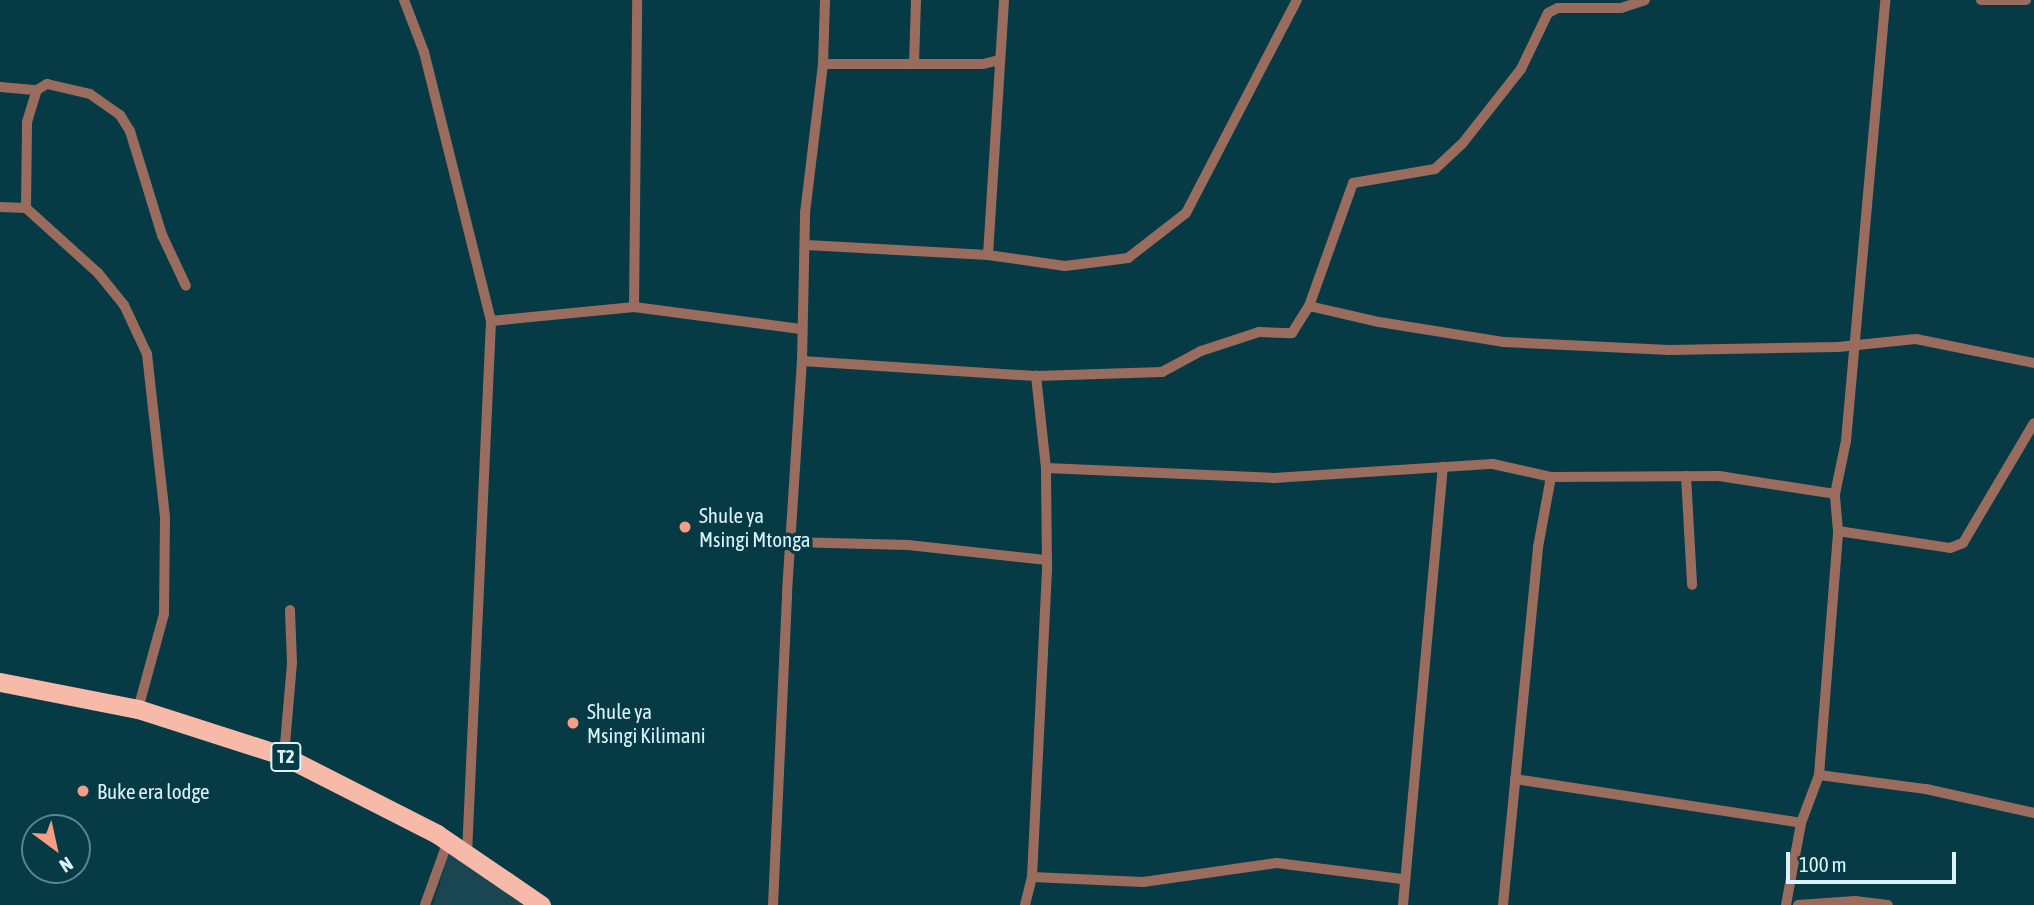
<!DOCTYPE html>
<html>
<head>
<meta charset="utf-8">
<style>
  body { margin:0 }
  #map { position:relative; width:2034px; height:905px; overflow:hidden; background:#063a45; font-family:"Asap Condensed",sans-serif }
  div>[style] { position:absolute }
  .built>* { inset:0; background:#1a4651 }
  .minor>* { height:10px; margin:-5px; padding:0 5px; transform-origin:5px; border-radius:5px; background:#9a6c5e }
  .trunk>* { height:19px; margin:-9.5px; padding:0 9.5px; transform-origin:9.5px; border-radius:9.5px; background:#f8baa8 }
  .dots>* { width:19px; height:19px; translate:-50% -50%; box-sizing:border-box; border:4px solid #063a45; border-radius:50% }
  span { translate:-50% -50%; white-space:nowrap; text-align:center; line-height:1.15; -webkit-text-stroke:7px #063a45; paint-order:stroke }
  .shield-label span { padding:2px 5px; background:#063a45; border:2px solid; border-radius:5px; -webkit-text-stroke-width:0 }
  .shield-label { font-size:19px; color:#daf2f9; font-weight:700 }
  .poi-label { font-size:21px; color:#daf2f9 }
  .left { translate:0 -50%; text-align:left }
  .north { position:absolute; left:21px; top:814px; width:70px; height:70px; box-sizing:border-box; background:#063a45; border:2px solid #5b848d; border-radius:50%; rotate:147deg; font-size:19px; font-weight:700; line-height:28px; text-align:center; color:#daf2f9 }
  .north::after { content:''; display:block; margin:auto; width:24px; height:32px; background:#f49e86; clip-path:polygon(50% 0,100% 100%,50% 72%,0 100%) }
  .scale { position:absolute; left:1786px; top:852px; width:170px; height:32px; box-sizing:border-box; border:4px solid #daf2f9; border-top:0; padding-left:9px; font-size:21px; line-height:24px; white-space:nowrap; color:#daf2f9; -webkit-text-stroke:5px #063a45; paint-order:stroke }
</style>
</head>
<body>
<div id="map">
  <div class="built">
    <div style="clip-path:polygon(450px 850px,531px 905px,433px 905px)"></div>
  </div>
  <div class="minor">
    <div style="left:404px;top:0;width:56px;rotate:69deg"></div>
    <div style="left:424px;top:52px;width:277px;rotate:76deg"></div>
    <div style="left:491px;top:321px;width:534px;rotate:92.58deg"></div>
    <div style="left:1981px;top:0;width:45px"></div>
    <div style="left:823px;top:64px;width:160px"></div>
    <div style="left:983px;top:64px;width:16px;rotate:-14deg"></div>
    <div style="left:914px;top:64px;width:64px;rotate:-88.2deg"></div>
    <div style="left:0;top:87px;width:37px;rotate:5deg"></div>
    <div style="left:37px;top:90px;width:12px;rotate:-31deg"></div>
    <div style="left:47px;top:84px;width:44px;rotate:13.1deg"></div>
    <div style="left:90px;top:94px;width:37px;rotate:35deg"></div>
    <div style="left:120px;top:115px;width:19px;rotate:58deg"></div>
    <div style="left:130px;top:131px;width:109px;rotate:72.9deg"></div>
    <div style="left:162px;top:235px;width:56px;rotate:64.8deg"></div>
    <div style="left:0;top:207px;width:26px;rotate:2deg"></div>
    <div style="left:26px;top:208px;width:97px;rotate:42.1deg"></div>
    <div style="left:98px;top:273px;width:41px;rotate:50.9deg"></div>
    <div style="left:124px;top:305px;width:54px;rotate:64.9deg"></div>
    <div style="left:147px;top:354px;width:165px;rotate:83.7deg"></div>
    <div style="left:165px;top:518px;width:96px;rotate:90.6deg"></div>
    <div style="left:164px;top:614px;width:98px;rotate:105.3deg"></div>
    <div style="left:26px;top:208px;width:86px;rotate:-89.3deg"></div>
    <div style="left:27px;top:122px;width:34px;rotate:-73deg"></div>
    <div style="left:807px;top:245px;width:181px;rotate:3.2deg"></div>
    <div style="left:988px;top:255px;width:78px;rotate:8.1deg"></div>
    <div style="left:1065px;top:266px;width:64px;rotate:-7.2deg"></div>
    <div style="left:1128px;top:258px;width:73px;rotate:-37.8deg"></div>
    <div style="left:1186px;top:213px;width:240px;rotate:-62.5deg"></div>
    <div style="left:988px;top:255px;width:256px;rotate:-86.4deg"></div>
    <div style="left:1309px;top:306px;width:72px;rotate:12.9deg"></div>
    <div style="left:1379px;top:322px;width:127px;rotate:9.1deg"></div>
    <div style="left:1504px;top:342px;width:165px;rotate:2.8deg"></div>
    <div style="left:1669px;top:350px;width:169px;rotate:-1deg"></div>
    <div style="left:1838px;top:347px;width:78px;rotate:-5.9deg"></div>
    <div style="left:1916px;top:339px;width:120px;rotate:11.5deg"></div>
    <div style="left:634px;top:307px;width:307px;rotate:-89.4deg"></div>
    <div style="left:491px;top:321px;width:144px;rotate:-5.6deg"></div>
    <div style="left:634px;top:307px;width:168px;rotate:7.5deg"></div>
    <div style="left:802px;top:361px;width:234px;rotate:3.7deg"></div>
    <div style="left:1036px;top:376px;width:126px;rotate:-1.8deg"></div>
    <div style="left:1162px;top:372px;width:44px;rotate:-28.3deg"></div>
    <div style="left:1201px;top:351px;width:61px;rotate:-18.1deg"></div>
    <div style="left:1259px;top:332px;width:33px;rotate:2deg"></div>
    <div style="left:1292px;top:333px;width:32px;rotate:-58deg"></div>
    <div style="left:1309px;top:306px;width:131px;rotate:-70.3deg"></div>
    <div style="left:1353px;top:183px;width:83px;rotate:-9.7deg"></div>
    <div style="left:1435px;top:169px;width:37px;rotate:-43deg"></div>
    <div style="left:1462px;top:144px;width:95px;rotate:-51.8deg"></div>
    <div style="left:1521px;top:69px;width:62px;rotate:-64.3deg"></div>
    <div style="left:1548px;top:13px;width:11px;rotate:-27deg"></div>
    <div style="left:1558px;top:8px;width:63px"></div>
    <div style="left:1621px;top:8px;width:25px;rotate:-18deg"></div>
    <div style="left:1046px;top:468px;width:228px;rotate:2.5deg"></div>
    <div style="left:1274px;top:478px;width:219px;rotate:-3.7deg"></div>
    <div style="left:1493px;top:464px;width:59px;rotate:12.6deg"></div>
    <div style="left:1551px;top:477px;width:168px;rotate:-0.3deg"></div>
    <div style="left:1719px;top:476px;width:117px;rotate:8.8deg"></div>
    <div style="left:1686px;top:476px;width:109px;rotate:86.8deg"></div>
    <div style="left:1838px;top:531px;width:113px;rotate:8.6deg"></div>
    <div style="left:1950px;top:548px;width:14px;rotate:-21deg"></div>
    <div style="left:1963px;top:543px;width:139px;rotate:-59.4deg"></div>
    <div style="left:790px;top:542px;width:118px;rotate:1.5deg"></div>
    <div style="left:908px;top:545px;width:140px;rotate:6.2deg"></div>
    <div style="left:284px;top:756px;width:93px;rotate:-85.1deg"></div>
    <div style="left:292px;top:663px;width:53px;rotate:-92.2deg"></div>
    <div style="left:1819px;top:775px;width:108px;rotate:7.5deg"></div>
    <div style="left:1926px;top:789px;width:111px;rotate:12.5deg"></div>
    <div style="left:1515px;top:779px;width:289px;rotate:8.7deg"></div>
    <div style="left:1032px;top:877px;width:111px;rotate:2.6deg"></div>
    <div style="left:1143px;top:882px;width:135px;rotate:-8.1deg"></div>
    <div style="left:1277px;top:863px;width:126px;rotate:7.3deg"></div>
    <div style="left:425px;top:905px;width:68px;rotate:-70.2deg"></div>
    <div style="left:773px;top:905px;width:313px;rotate:-87.4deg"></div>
    <div style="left:787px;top:592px;width:231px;rotate:-86.3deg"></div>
    <div style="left:802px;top:361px;width:148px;rotate:-88.8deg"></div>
    <div style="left:805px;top:213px;width:150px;rotate:-83.1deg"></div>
    <div style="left:823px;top:64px;width:64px;rotate:-88.2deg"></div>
    <div style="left:1025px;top:905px;width:29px;rotate:-76deg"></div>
    <div style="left:1032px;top:877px;width:309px;rotate:-87.2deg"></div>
    <div style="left:1047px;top:568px;width:100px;rotate:-90.6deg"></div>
    <div style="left:1046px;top:468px;width:93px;rotate:-96.2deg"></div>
    <div style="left:1403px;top:905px;width:440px;rotate:-84.8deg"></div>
    <div style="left:1503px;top:905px;width:360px;rotate:-84.4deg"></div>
    <div style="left:1538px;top:547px;width:71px;rotate:-79.5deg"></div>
    <div style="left:1786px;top:905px;width:83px;rotate:-79.6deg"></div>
    <div style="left:1801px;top:823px;width:51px;rotate:-69.4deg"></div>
    <div style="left:1819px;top:775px;width:245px;rotate:-85.5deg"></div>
    <div style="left:1838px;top:531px;width:37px;rotate:-95deg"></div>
    <div style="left:1835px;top:494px;width:54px;rotate:-78.3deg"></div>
    <div style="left:1846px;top:441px;width:443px;rotate:-84.9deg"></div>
    <div style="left:1798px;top:905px;width:57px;rotate:-4deg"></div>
    <div style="left:1855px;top:901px;width:33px;rotate:7deg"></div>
  </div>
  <div class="trunk">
    <div style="left:0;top:682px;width:141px;rotate:11.1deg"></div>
    <div style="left:138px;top:709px;width:153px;rotate:17.8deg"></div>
    <div style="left:284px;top:756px;width:172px;rotate:27deg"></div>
    <div style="left:437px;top:834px;width:126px;rotate:34.3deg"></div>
  </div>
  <div class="dots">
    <div style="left:685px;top:527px;background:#f49e86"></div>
    <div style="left:573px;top:723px;background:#f49e86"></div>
    <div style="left:83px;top:791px;background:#f49e86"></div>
  </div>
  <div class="shield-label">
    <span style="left:286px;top:757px">T2</span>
  </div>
  <div class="poi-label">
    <span class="left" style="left:699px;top:527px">Shule ya<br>Msingi Mtonga</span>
    <span class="left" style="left:587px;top:723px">Shule ya<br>Msingi Kilimani</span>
    <span class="left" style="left:97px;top:791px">Buke era lodge</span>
  </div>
  <div class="north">N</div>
  <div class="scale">100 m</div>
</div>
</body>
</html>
